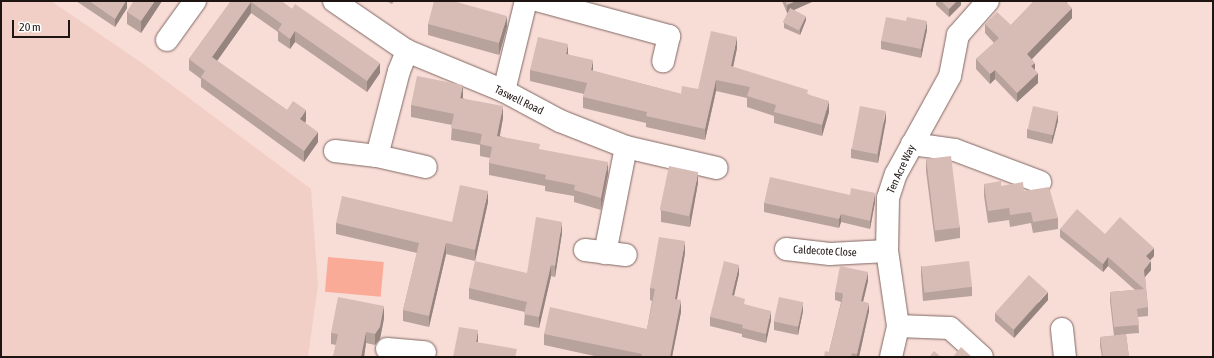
<!DOCTYPE html>
<html>
<head>
<meta charset="utf-8">
<style>
  body { margin:0 }
  #map { position:relative; width:1214px; height:358px; overflow:hidden; background:#f8ddd7; font-family:"Asap Condensed",sans-serif }
  div>[style] { position:absolute }
  .built>* { inset:0; background:#f2cfc6 }
  .green>* { inset:0; background:#faab98; transform-origin:0 0 }
  .roads { filter:drop-shadow(0 0 1px #806863) drop-shadow(0 0 1px #806863) }
  .minor>* { height:22px; margin:-11px; padding:0 11px; transform-origin:11px; border-radius:11px; background:#fff }
  .wall>* { inset:0; background:#b8a29c }
  .shaded-wall>* { inset:0; background:#96847f; transform-origin:0 0 }
  .building>* { inset:0; background:#d6bcb5; transform-origin:0 0 }
  span { translate:-50% -50%; white-space:nowrap; text-align:center; line-height:1.15; -webkit-text-stroke:3px #fff; paint-order:stroke }
  .street-label { font-size:11px; color:#1e1513 }
  .frame { position:absolute; inset:0; border:2px solid #1e1513; pointer-events:none }
  .scale { position:absolute; left:12px; top:20px; width:58px; height:18px; box-sizing:border-box; border:2px solid #1e1513; border-top:0; padding-left:5px; font-size:12px; line-height:14px; white-space:nowrap; color:#1e1513; -webkit-text-stroke:3px #fff; paint-order:stroke }
</style>
</head>
<body>
<div id="map">
  <div class="built">
    <div style="clip-path:polygon(1px 1px,51px 1px,142px 63px,311px 189px,318px 285px,308px 357px,1px 357px)"></div>
  </div>
  <div class="green">
    <div style="left:328px;top:257px;width:56px;height:35px;rotate:5deg"></div>
  </div>
  <div class="roads">
    <div class="minor">
      <div style="left:334px;top:1px;width:88px;rotate:34.4deg"></div>
      <div style="left:407px;top:51px;width:105px;rotate:22.4deg"></div>
      <div style="left:504px;top:91px;width:64px;rotate:28.2deg"></div>
      <div style="left:560px;top:121px;width:71px;rotate:21.5deg"></div>
      <div style="left:626px;top:147px;width:93px;rotate:13deg"></div>
      <div style="left:540px;top:1px;width:134px;rotate:15.2deg"></div>
      <div style="left:669px;top:36px;width:26px;rotate:103deg"></div>
      <div style="left:167px;top:40px;width:48px;rotate:-54.3deg"></div>
      <div style="left:504px;top:91px;width:93px;rotate:-76.3deg"></div>
      <div style="left:912px;top:144px;width:43px;rotate:7.9deg"></div>
      <div style="left:955px;top:150px;width:91px;rotate:20.6deg"></div>
      <div style="left:335px;top:151px;width:42px;rotate:6.8deg"></div>
      <div style="left:377px;top:156px;width:50px;rotate:12.7deg"></div>
      <div style="left:377px;top:156px;width:88px;rotate:-75.5deg"></div>
      <div style="left:399px;top:71px;width:22px;rotate:-68deg"></div>
      <div style="left:786px;top:249px;width:44px;rotate:6.5deg"></div>
      <div style="left:830px;top:254px;width:57px;rotate:-3deg"></div>
      <div style="left:585px;top:250px;width:41px;rotate:7deg"></div>
      <div style="left:605px;top:253px;width:108px;rotate:-78.8deg"></div>
      <div style="left:898px;top:326px;width:52px;rotate:2.2deg"></div>
      <div style="left:950px;top:328px;width:43px;rotate:42.2deg"></div>
      <div style="left:1062px;top:329px;width:28px;rotate:84deg"></div>
      <div style="left:387px;top:349px;width:38px;rotate:5deg"></div>
      <div style="left:891px;top:357px;width:32px;rotate:-77deg"></div>
      <div style="left:898px;top:326px;width:76px;rotate:-98.3deg"></div>
      <div style="left:887px;top:251px;width:53px;rotate:-88.9deg"></div>
      <div style="left:888px;top:198px;width:25px;rotate:-72deg"></div>
      <div style="left:896px;top:174px;width:112px;rotate:-61.1deg"></div>
      <div style="left:950px;top:76px;width:42px;rotate:-79deg"></div>
      <div style="left:958px;top:35px;width:45px;rotate:-48.6deg"></div>
    </div>
  </div>
  <div class="wall">
    <div style="clip-path:polygon(76px 1px,127px 1px,127px 8px,115px 27px)"></div>
    <div style="clip-path:polygon(134px 1px,162px 1px,141px 33px,127px 24px,127px 12px)"></div>
    <div style="clip-path:polygon(231px 1px,281px 1px,380px 73px,367px 92px,295px 42px,290px 49px,278px 41px,278px 32px,251px 13px,217px 61px,287px 110px,306px 121px,305px 122px,318px 142px,304px 162px,201px 87px,201px 79px,189px 70px,189px 59px)"></div>
    <div style="clip-path:polygon(386px 1px,394px 1px,392px 4px)"></div>
    <div style="clip-path:polygon(782px 1px,814px 1px,794px 10px,806px 20px,800px 35px,784px 28px,784px 23px,788px 13px,787px 13px)"></div>
    <div style="clip-path:polygon(936px 1px,961px 1px,961px 5px,949px 17px,936px 5px)"></div>
    <div style="clip-path:polygon(1034px 1px,1067px 1px,1067px 3px,1072px 18px,1032px 59px,1038px 83px,1017px 102px,995px 79px,990px 84px,976px 69px,976px 59px,994px 43px,985px 33px,985px 24px,1011px 25px)"></div>
    <div style="clip-path:polygon(428px 24px,507px 27px,499px 55px,428px 35px)"></div>
    <div style="clip-path:polygon(927px 30px,921px 58px,881px 49px,881px 41px)"></div>
    <div style="clip-path:polygon(737px 48px,733px 67px,808px 94px,829px 112px,822px 136px,774px 123px,774px 116px,747px 107px,747px 98px,716px 91px,705px 140px,646px 127px,646px 123px,583px 108px,583px 97px,584px 94px,530px 81px,530px 70px,568px 54px,593px 71px,681px 94px,698px 89px)"></div>
    <div style="clip-path:polygon(463px 97px,463px 98px,503px 118px,500px 136px,540px 150px,608px 174px,601px 210px,574px 202px,574px 196px,545px 191px,545px 186px,489px 175px,489px 163px,490px 158px,480px 156px,480px 145px,451px 140px,452px 125px,411px 117px,411px 105px)"></div>
    <div style="clip-path:polygon(886px 120px,878px 163px,851px 158px,851px 149px)"></div>
    <div style="clip-path:polygon(1058px 121px,1052px 144px,1027px 138px,1027px 129px)"></div>
    <div style="clip-path:polygon(926px 159px,960px 227px,960px 238px,935px 242px,926px 171px)"></div>
    <div style="clip-path:polygon(698px 183px,690px 227px,661px 222px,661px 210px)"></div>
    <div style="clip-path:polygon(984px 184px,1001px 186px,1024px 191px,1058px 218px,1058px 229px,1033px 233px,1031px 223px,1010px 227px,1009px 220px,988px 223px,984px 196px)"></div>
    <div style="clip-path:polygon(488px 202px,475px 261px,446px 254px,429px 327px,403px 321px,403px 310px,417px 253px,336px 234px,336px 223px,452px 222px)"></div>
    <div style="clip-path:polygon(875px 202px,870px 229px,841px 222px,839px 228px,764px 212px,764px 203px)"></div>
    <div style="clip-path:polygon(1060px 229px,1105px 234px,1154px 256px,1150px 260px,1151px 270px,1145px 277px,1148px 307px,1148px 316px,1138px 317px,1139px 333px,1126px 334px,1129px 357px,1102px 357px,1100px 346px,1100px 337px,1114px 336px,1110px 301px,1110px 292px,1135px 290px,1108px 266px,1103px 272px,1060px 237px)"></div>
    <div style="clip-path:polygon(562px 233px,555px 277px,551px 276px,539px 328px,524px 325px,525px 312px,469px 299px,469px 288px,527px 273px)"></div>
    <div style="clip-path:polygon(685px 253px,677px 299px,681px 312px,672px 357px,599px 357px,544px 345px,544px 334px,647px 329px,652px 301px,650px 300px,650px 288px)"></div>
    <div style="clip-path:polygon(921px 266px,972px 287px,972px 296px,923px 301px,921px 275px)"></div>
    <div style="clip-path:polygon(739px 274px,734px 296px,745px 305px,771px 320px,766px 343px,742px 337px,742px 334px,710px 326px,710px 317px)"></div>
    <div style="clip-path:polygon(868px 281px,863px 302px,869px 311px,859px 357px,824px 357px,829px 352px,841px 302px,835px 300px,835px 292px)"></div>
    <div style="clip-path:polygon(1048px 300px,1014px 338px,995px 321px,995px 313px)"></div>
    <div style="clip-path:polygon(803px 311px,798px 335px,774px 330px,774px 321px)"></div>
    <div style="clip-path:polygon(384px 318px,380px 339px,375px 345px,366px 343px,364px 357px,333px 357px,336px 345px,331px 344px,331px 333px)"></div>
  </div>
  <div class="shaded-wall">
    <div style="clip-path:polygon(126px 1px,127px 1px,127px 8px,115px 27px,115px 19px)"></div>
    <div style="clip-path:polygon(155px 1px,162px 1px,141px 33px,141px 21px)"></div>
    <div style="clip-path:polygon(796px 1px,814px 1px,787px 13px,787px 5px)"></div>
    <div style="clip-path:polygon(957px 1px,961px 1px,961px 5px,949px 17px,949px 9px)"></div>
    <div style="clip-path:polygon(251px 2px,251px 13px,212px 68px,212px 57px)"></div>
    <div style="clip-path:polygon(1072px 8px,1072px 18px,1027px 64px,1027px 54px)"></div>
    <div style="clip-path:polygon(507px 16px,507px 27px,499px 55px,499px 43px)"></div>
    <div style="clip-path:polygon(806px 16px,806px 20px,800px 35px,800px 30px)"></div>
    <div style="clip-path:polygon(927px 21px,927px 30px,921px 58px,921px 49px)"></div>
    <div style="clip-path:polygon(295px 31px,295px 42px,290px 49px,290px 39px)"></div>
    <div style="clip-path:polygon(737px 37px,737px 48px,731px 77px,731px 66px)"></div>
    <div style="clip-path:polygon(568px 44px,568px 55px,566px 54px)"></div>
    <div style="clip-path:polygon(593px 60px,593px 71px,591px 70px)"></div>
    <div style="clip-path:polygon(380px 63px,380px 73px,367px 92px,367px 81px)"></div>
    <div style="clip-path:polygon(1035px 63px,1035px 72px,1031px 66px)"></div>
    <div style="clip-path:polygon(995px 70px,995px 79px,990px 84px,990px 74px)"></div>
    <div style="clip-path:polygon(1038px 73px,1038px 83px,1017px 102px,1017px 93px)"></div>
    <div style="clip-path:polygon(716px 80px,716px 91px,705px 140px,705px 129px)"></div>
    <div style="clip-path:polygon(463px 85px,463px 97px,460px 110px,460px 98px)"></div>
    <div style="clip-path:polygon(829px 101px,829px 112px,822px 136px,822px 125px)"></div>
    <div style="clip-path:polygon(503px 106px,503px 118px,497px 148px,497px 136px)"></div>
    <div style="clip-path:polygon(306px 110px,306px 121px,300px 129px,300px 119px)"></div>
    <div style="clip-path:polygon(886px 111px,886px 120px,878px 163px,878px 154px)"></div>
    <div style="clip-path:polygon(1058px 112px,1058px 121px,1052px 144px,1052px 135px)"></div>
    <div style="clip-path:polygon(318px 132px,318px 142px,304px 162px,304px 151px)"></div>
    <div style="clip-path:polygon(608px 162px,608px 174px,601px 210px,601px 198px)"></div>
    <div style="clip-path:polygon(698px 172px,698px 183px,690px 227px,690px 216px)"></div>
    <div style="clip-path:polygon(488px 191px,488px 202px,475px 261px,475px 250px)"></div>
    <div style="clip-path:polygon(875px 193px,875px 202px,870px 229px,870px 221px)"></div>
    <div style="clip-path:polygon(841px 214px,841px 222px,839px 228px,839px 219px)"></div>
    <div style="clip-path:polygon(562px 222px,562px 233px,555px 277px,555px 266px)"></div>
    <div style="clip-path:polygon(685px 241px,685px 253px,675px 310px,675px 299px)"></div>
    <div style="clip-path:polygon(446px 243px,446px 254px,429px 327px,429px 316px)"></div>
    <div style="clip-path:polygon(1154px 248px,1154px 256px,1146px 265px,1146px 256px)"></div>
    <div style="clip-path:polygon(1108px 257px,1108px 266px,1103px 272px,1103px 264px)"></div>
    <div style="clip-path:polygon(1151px 261px,1151px 270px,1144px 278px,1144px 270px)"></div>
    <div style="left:1px;top:262px;width:1px;height:12px"></div>
    <div style="clip-path:polygon(551px 265px,551px 276px,539px 328px,539px 317px)"></div>
    <div style="clip-path:polygon(739px 265px,739px 274px,732px 304px,732px 295px)"></div>
    <div style="clip-path:polygon(868px 272px,868px 281px,861px 310px,861px 301px)"></div>
    <div style="clip-path:polygon(1048px 292px,1048px 300px,1014px 338px,1014px 330px)"></div>
    <div style="clip-path:polygon(681px 300px,681px 312px,672px 357px,670px 357px)"></div>
    <div style="clip-path:polygon(803px 302px,803px 311px,798px 335px,798px 326px)"></div>
    <div style="clip-path:polygon(869px 303px,869px 311px,859px 357px,857px 357px,857px 354px)"></div>
    <div style="clip-path:polygon(384px 306px,384px 318px,380px 339px,375px 345px,375px 334px)"></div>
    <div style="clip-path:polygon(771px 311px,771px 320px,766px 343px,766px 334px)"></div>
    <div style="clip-path:polygon(478px 330px,478px 342px,476px 342px)"></div>
    <div style="clip-path:polygon(366px 332px,366px 343px,364px 357px,361px 357px)"></div>
  </div>
  <div class="building">
    <div style="clip-path:polygon(89px 1px,126px 1px,115px 19px)"></div>
    <div style="clip-path:polygon(134px 1px,155px 1px,141px 21px,127px 12px)"></div>
    <div style="clip-path:polygon(231px 1px,281px 1px,292px 9px,295px 4px,380px 63px,367px 81px,295px 31px,290px 39px,278px 30px,282px 24px,251px 2px,212px 57px,287px 110px,293px 101px,306px 110px,300px 119px,318px 132px,304px 151px,201px 77px,205px 71px,189px 59px)"></div>
    <div style="clip-path:polygon(434px 1px,453px 1px,507px 16px,499px 43px,428px 24px)"></div>
    <div style="clip-path:polygon(785px 1px,796px 1px,787px 5px)"></div>
    <div style="clip-path:polygon(941px 1px,957px 1px,949px 9px)"></div>
    <div style="clip-path:polygon(1034px 1px,1065px 1px,1072px 8px,1027px 54px,1035px 63px,1031px 66px,1038px 73px,1017px 93px,995px 70px,990px 74px,976px 59px,999px 38px,985px 24px,997px 12px,1011px 25px)"></div>
    <div style="left:790px;top:8px;width:18px;height:16px;rotate:27deg"></div>
    <div style="clip-path:polygon(886px 17px,906px 21px,907px 17px,927px 21px,921px 49px,881px 41px)"></div>
    <div style="clip-path:polygon(711px 31px,737px 37px,731px 66px,808px 90px,807px 94px,829px 101px,822px 125px,774px 112px,776px 105px,747px 96px,750px 87px,716px 80px,705px 129px,646px 116px,647px 112px,583px 97px,587px 83px,530px 70px,538px 37px,568px 44px,566px 54px,593px 60px,591px 70px,681px 94px,682px 86px,698px 89px)"></div>
    <div style="clip-path:polygon(417px 76px,463px 85px,460px 98px,503px 106px,497px 136px,540px 144px,539px 149px,608px 162px,601px 198px,574px 190px,575px 185px,545px 179px,546px 175px,489px 163px,492px 147px,480px 144px,482px 134px,451px 128px,454px 114px,411px 105px)"></div>
    <div style="left:860px;top:106px;width:26px;height:44px;rotate:11deg"></div>
    <div style="left:1033px;top:106px;width:26px;height:24px;rotate:13deg"></div>
    <div style="left:951px;top:156px;width:72px;height:25px;rotate:83deg"></div>
    <div style="left:669px;top:166px;width:30px;height:45px;rotate:12deg"></div>
    <div style="clip-path:polygon(770px 177px,850px 195px,851px 188px,875px 193px,870px 221px,841px 214px,839px 219px,764px 203px)"></div>
    <div style="clip-path:polygon(1001px 181px,1001px 186px,1023px 182px,1024px 191px,1049px 187px,1058px 218px,1033px 222px,1031px 212px,1010px 215px,1009px 208px,988px 211px,984px 184px)"></div>
    <div style="clip-path:polygon(460px 185px,488px 191px,475px 250px,446px 243px,429px 316px,403px 310px,419px 243px,336px 223px,342px 196px,452px 222px)"></div>
    <div style="clip-path:polygon(1077px 209px,1105px 234px,1120px 217px,1154px 248px,1146px 256px,1151px 261px,1144px 270px,1148px 307px,1137px 309px,1139px 325px,1114px 327px,1110px 292px,1144px 289px,1108px 257px,1103px 264px,1060px 229px)"></div>
    <div style="clip-path:polygon(536px 217px,562px 222px,555px 266px,551px 265px,539px 317px,524px 314px,527px 302px,469px 288px,475px 261px,527px 273px)"></div>
    <div style="clip-path:polygon(659px 237px,685px 241px,675px 299px,681px 300px,670px 357px,641px 357px,642px 354px,544px 334px,550px 307px,647px 329px,655px 289px,650px 288px)"></div>
    <div style="clip-path:polygon(724px 261px,739px 265px,732px 295px,745px 299px,744px 304px,771px 311px,766px 334px,742px 328px,743px 325px,710px 317px)"></div>
    <div style="left:969px;top:261px;width:26px;height:48px;rotate:83deg"></div>
    <div style="clip-path:polygon(840px 266px,868px 272px,861px 301px,869px 303px,857px 354px,852px 353px,851px 357px,824px 357px,825px 351px,829px 352px,843px 296px,842px 293px,835px 292px)"></div>
    <div style="left:1029px;top:275px;width:25px;height:51px;rotate:42deg"></div>
    <div style="clip-path:polygon(338px 297px,384px 306px,380px 327px,375px 334px,366px 332px,361px 357px,333px 357px,338px 334px,331px 333px)"></div>
    <div style="left:779px;top:297px;width:25px;height:25px;rotate:12deg"></div>
    <div style="clip-path:polygon(459px 327px,478px 330px,476px 342px,517px 349px,515px 357px,453px 357px)"></div>
    <div style="clip-path:polygon(1126px 334px,1129px 357px,1103px 357px,1100px 337px)"></div>
    <div style="clip-path:polygon(961px 347px,972px 357px,953px 357px)"></div>
    <div style="clip-path:polygon(934px 351px,941px 357px,929px 357px)"></div>
  </div>
  <div class="street-label">
    <span style="left:519px;top:100px;rotate:26deg">Taswell Road</span>
    <span style="left:901px;top:169px;rotate:-65deg">Ten Acre Way</span>
    <span style="left:825px;top:251px;rotate:3deg">Caldecote Close</span>
  </div>
  <div class="frame"></div>
  <div class="scale">20 m</div>
</div>
</body>
</html>
